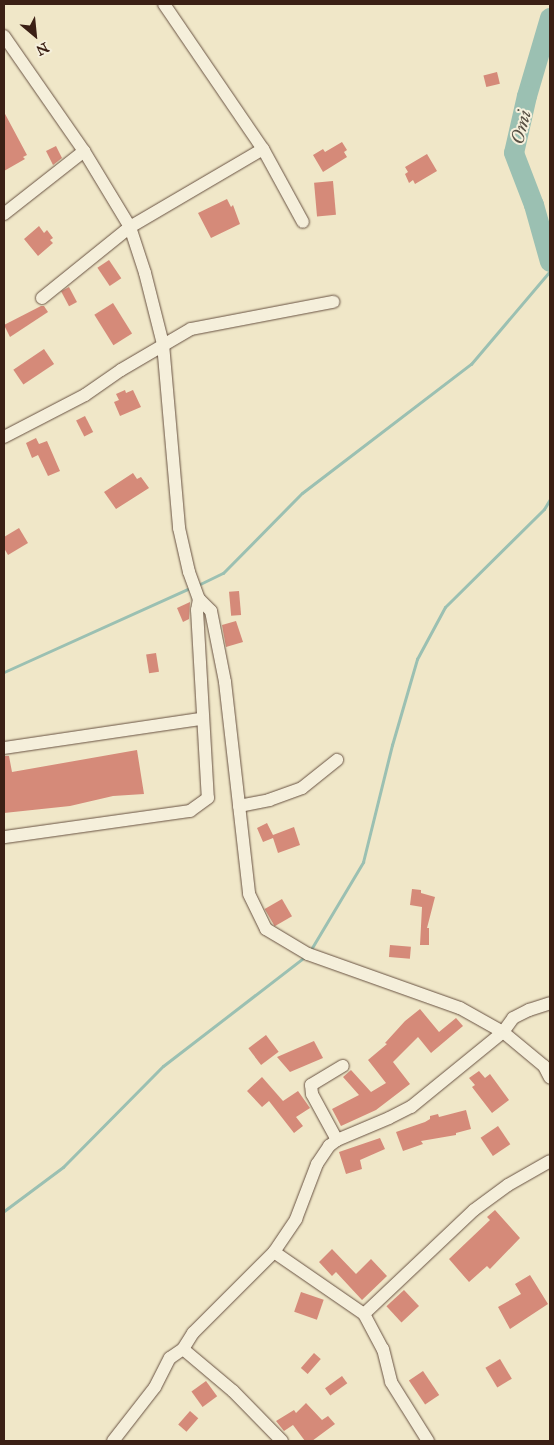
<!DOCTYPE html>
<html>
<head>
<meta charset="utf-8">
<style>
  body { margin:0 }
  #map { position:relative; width:554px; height:1445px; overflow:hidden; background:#f0e7c8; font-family:"IM FELL Great Primer",serif }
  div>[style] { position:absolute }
  .stream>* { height:3px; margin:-1.5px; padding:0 1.5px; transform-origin:1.5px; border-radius:1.5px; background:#9bc0b2 }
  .river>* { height:20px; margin:-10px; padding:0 10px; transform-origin:10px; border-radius:10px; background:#9bc0b2 }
  .building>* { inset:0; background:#d58a79; transform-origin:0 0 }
  .roads { filter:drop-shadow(0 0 1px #685242) drop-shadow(0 0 1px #685242) }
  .minor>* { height:12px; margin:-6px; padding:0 6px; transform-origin:6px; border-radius:6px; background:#f5efdb }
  span { translate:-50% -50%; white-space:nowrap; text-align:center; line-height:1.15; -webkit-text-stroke:4px #f5efdb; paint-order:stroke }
  .water-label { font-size:19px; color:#585044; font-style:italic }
  .frame { position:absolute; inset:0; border:5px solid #3b2015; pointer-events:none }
  .north { position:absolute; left:10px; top:10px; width:50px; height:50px; -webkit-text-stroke:4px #f5efdb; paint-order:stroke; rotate:152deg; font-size:14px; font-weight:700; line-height:20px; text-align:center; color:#3b2015 }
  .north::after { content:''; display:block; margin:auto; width:18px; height:22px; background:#3b2015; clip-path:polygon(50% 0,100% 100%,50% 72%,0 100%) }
</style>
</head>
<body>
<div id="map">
  <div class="stream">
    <div style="left:198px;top:585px;width:28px;rotate:-26deg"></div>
    <div style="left:223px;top:573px;width:112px;rotate:-45.4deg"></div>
    <div style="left:302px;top:493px;width:213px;rotate:-37.4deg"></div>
    <div style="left:471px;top:364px;width:122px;rotate:-49.7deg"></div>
    <div style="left:4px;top:672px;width:206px;rotate:-24.3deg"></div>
    <div style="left:310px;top:951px;width:104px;rotate:-59.2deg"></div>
    <div style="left:363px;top:862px;width:121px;rotate:-76.1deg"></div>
    <div style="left:392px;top:745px;width:90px;rotate:-73.8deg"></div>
    <div style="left:417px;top:659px;width:59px;rotate:-61.7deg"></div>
    <div style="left:445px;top:607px;width:139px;rotate:-44.7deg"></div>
    <div style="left:544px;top:509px;width:12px;rotate:-59deg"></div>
    <div style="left:4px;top:1211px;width:74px;rotate:-36.7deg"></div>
    <div style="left:63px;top:1167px;width:142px;rotate:-45.3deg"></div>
    <div style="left:163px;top:1066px;width:180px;rotate:-37.6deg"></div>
  </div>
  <div class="river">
    <div style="left:550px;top:18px;width:81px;rotate:106.4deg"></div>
    <div style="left:527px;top:96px;width:58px;rotate:102.8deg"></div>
    <div style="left:514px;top:153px;width:56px;rotate:69deg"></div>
    <div style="left:534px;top:205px;width:59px;rotate:74.3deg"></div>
  </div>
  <div class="building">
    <div style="left:497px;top:72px;width:12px;height:14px;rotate:76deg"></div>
    <div style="clip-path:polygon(4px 112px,27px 155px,23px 157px,25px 159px,4px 171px)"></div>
    <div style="clip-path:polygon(342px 142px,347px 150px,344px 152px,347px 157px,323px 172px,313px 155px,323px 149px,325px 152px)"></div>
    <div style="clip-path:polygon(56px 146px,62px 158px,53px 165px,46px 151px)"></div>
    <div style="clip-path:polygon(427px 154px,437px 171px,415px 184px,413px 180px,409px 183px,405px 174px,408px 172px,405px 167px)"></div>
    <div style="left:333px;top:181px;width:34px;height:19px;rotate:85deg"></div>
    <div style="clip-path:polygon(227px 199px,231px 207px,233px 205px,240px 224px,211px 238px,198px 213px)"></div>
    <div style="clip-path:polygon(39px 226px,44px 233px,47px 230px,53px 238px,50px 240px,53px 243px,38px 256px,24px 239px)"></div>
    <div style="left:109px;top:260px;width:22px;height:14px;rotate:56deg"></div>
    <div style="left:69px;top:287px;width:17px;height:9px;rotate:62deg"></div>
    <div style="left:113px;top:303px;width:36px;height:22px;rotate:58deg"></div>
    <div style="clip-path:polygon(41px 306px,44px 306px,48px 312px,10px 337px,4px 325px)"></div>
    <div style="left:44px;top:349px;width:18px;height:37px;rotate:56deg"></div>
    <div style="clip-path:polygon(125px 390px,126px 393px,133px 390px,141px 407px,120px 416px,114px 402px,119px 400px,116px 394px)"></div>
    <div style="left:85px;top:416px;width:18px;height:10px;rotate:63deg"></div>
    <div style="clip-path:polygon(36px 438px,39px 444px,47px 441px,60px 471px,48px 476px,38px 455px,32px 458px,26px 443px)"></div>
    <div style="clip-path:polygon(133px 473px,137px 479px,141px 477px,149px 488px,116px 509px,104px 492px)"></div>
    <div style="clip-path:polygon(19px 528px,28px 543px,8px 555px,4px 548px,4px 537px)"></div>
    <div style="left:239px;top:591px;width:24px;height:10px;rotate:85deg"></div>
    <div style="clip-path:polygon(190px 602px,189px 619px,183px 622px,177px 608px)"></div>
    <div style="clip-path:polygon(236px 621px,243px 642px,226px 647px,222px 625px)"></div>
    <div style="left:156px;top:653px;width:19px;height:10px;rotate:81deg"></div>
    <div style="clip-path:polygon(137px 750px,144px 794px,113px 796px,70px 806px,4px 813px,4px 756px,9px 756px,12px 772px)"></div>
    <div style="clip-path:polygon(267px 823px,273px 835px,294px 827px,300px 845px,278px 853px,273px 838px,263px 842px,257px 828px)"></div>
    <div style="clip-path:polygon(412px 889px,421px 890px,421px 893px,435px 897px,427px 928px,429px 928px,429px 945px,420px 945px,422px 907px,410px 905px)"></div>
    <div style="left:282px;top:899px;width:20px;height:20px;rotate:60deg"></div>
    <div style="left:390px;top:945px;width:21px;height:12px;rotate:5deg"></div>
    <div style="clip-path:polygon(420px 1009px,439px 1032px,456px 1018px,463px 1026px,431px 1053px,418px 1037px,393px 1062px,410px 1084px,376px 1110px,341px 1126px,332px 1109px,359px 1095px,343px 1077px,351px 1070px,371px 1092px,386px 1083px,368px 1060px,387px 1044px,385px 1043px,405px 1021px)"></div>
    <div style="left:266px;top:1035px;width:21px;height:22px;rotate:53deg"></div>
    <div style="clip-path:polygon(314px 1041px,323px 1058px,290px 1072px,277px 1057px)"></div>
    <div style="clip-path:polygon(479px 1071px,485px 1078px,490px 1074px,509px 1100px,492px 1113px,472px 1087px,475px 1085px,469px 1078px)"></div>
    <div style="clip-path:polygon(262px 1077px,283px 1101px,298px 1091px,310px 1108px,296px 1117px,303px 1126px,294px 1133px,269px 1101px,262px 1107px,247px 1091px)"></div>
    <div style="clip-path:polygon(466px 1110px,471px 1129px,456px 1133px,456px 1135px,421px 1141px,423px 1144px,403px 1151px,396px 1132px,425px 1122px,430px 1119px,430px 1116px,438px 1114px,439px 1117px)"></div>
    <div style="left:498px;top:1126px;width:22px;height:21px;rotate:56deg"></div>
    <div style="clip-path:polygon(380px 1138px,385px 1149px,360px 1160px,362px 1169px,346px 1174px,339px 1152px)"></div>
    <div style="clip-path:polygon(495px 1210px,520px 1238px,490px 1269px,487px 1266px,469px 1282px,449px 1259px,490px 1220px,487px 1217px)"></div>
    <div style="clip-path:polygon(332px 1249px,356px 1274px,371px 1259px,387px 1276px,362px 1300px,336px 1272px,332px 1276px,319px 1262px)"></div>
    <div style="clip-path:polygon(530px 1275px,548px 1304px,510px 1329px,498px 1307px,521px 1294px,515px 1284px)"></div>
    <div style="left:404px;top:1290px;width:22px;height:24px;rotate:47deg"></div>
    <div style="left:301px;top:1292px;width:24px;height:21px;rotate:19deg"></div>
    <div style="left:314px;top:1353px;width:9px;height:20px;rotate:41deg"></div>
    <div style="left:500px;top:1359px;width:23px;height:17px;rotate:59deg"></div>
    <div style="left:423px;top:1371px;width:29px;height:17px;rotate:56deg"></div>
    <div style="left:342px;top:1376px;width:9px;height:21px;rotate:54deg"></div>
    <div style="left:206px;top:1381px;width:19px;height:18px;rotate:54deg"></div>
    <div style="clip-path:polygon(306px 1403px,322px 1420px,328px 1416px,335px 1424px,312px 1441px,305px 1441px,293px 1425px,284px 1431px,276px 1421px,294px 1410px,296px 1413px)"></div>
    <div style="left:190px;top:1411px;width:11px;height:18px;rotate:41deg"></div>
  </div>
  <div class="roads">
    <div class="minor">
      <div style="left:164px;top:4px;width:176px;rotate:55.7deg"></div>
      <div style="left:263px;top:149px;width:83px;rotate:61.3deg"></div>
      <div style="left:4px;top:36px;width:140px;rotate:55.2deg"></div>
      <div style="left:84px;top:151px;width:89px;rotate:58.8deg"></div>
      <div style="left:130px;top:227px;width:48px;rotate:71.9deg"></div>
      <div style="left:145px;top:273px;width:73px;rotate:75.8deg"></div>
      <div style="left:163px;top:344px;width:185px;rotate:85deg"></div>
      <div style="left:179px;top:528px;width:45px;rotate:77.2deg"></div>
      <div style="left:189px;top:572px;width:29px;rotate:70deg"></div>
      <div style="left:199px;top:599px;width:11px;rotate:100deg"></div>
      <div style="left:197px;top:610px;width:188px;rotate:86.7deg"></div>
      <div style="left:208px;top:798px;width:22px;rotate:144deg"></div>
      <div style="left:190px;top:811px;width:188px;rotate:172deg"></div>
      <div style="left:4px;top:214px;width:102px;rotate:-38.2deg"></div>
      <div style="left:42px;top:298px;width:113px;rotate:-38.9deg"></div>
      <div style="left:130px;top:227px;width:154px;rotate:-30.4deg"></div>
      <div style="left:4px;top:437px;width:91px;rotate:-27.4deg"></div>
      <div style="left:85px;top:395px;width:44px;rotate:-34.8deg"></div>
      <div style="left:121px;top:370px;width:81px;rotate:-30.4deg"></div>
      <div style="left:191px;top:329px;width:145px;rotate:-10.8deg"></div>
      <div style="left:199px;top:599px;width:17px;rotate:45deg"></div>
      <div style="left:211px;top:611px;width:72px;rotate:78.8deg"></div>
      <div style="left:225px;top:682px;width:213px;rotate:83.5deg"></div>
      <div style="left:249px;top:894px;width:39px;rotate:64deg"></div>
      <div style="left:266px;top:929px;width:49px;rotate:30.8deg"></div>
      <div style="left:308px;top:954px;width:161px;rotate:19.6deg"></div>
      <div style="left:460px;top:1008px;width:49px;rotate:29.2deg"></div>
      <div style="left:503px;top:1032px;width:53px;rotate:39.7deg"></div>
      <div style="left:544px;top:1066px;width:13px;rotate:63deg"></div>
      <div style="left:4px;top:748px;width:199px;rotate:-8.4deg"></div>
      <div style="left:239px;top:806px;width:31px;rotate:-11deg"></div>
      <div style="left:269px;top:800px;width:35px;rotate:-20deg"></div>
      <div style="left:302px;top:788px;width:45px;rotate:-38.7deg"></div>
      <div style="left:337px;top:1140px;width:52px;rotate:-118.5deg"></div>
      <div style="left:312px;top:1094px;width:9px;rotate:-96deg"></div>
      <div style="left:311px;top:1085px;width:37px;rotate:-31deg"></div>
      <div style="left:274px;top:1252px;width:109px;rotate:34.6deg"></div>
      <div style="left:364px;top:1314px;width:40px;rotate:62deg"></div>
      <div style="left:383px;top:1349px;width:34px;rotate:76deg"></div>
      <div style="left:391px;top:1382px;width:70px;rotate:57.9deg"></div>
      <div style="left:364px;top:1314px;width:151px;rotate:-43.4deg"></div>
      <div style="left:474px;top:1210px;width:42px;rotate:-36.3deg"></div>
      <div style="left:508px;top:1185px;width:48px;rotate:-29.7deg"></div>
      <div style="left:183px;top:1349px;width:65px;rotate:40deg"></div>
      <div style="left:233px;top:1391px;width:70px;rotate:45.6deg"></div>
      <div style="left:113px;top:1441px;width:68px;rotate:-52.1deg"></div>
      <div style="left:155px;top:1387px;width:33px;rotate:-63deg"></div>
      <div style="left:170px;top:1358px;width:16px;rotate:-35deg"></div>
      <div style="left:183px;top:1349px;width:19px;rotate:-58deg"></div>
      <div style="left:193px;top:1333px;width:115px;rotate:-45deg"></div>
      <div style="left:274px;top:1252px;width:40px;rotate:-56deg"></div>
      <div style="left:296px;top:1219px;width:59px;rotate:-69.1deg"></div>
      <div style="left:317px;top:1164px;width:22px;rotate:-56deg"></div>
      <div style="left:329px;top:1146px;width:10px;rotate:-37deg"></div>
      <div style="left:337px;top:1140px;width:56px;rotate:-22.9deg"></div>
      <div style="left:389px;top:1118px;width:25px;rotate:-27deg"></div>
      <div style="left:411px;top:1107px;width:119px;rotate:-39.2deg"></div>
      <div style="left:503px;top:1032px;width:17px;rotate:-54deg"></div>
      <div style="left:513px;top:1018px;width:18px;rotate:-27deg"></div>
      <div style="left:529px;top:1010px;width:22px;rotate:-18deg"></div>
    </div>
  </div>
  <div class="water-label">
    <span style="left:521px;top:127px;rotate:-75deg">Omi</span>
  </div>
  <div class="frame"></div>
  <div class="north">N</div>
</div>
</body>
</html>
